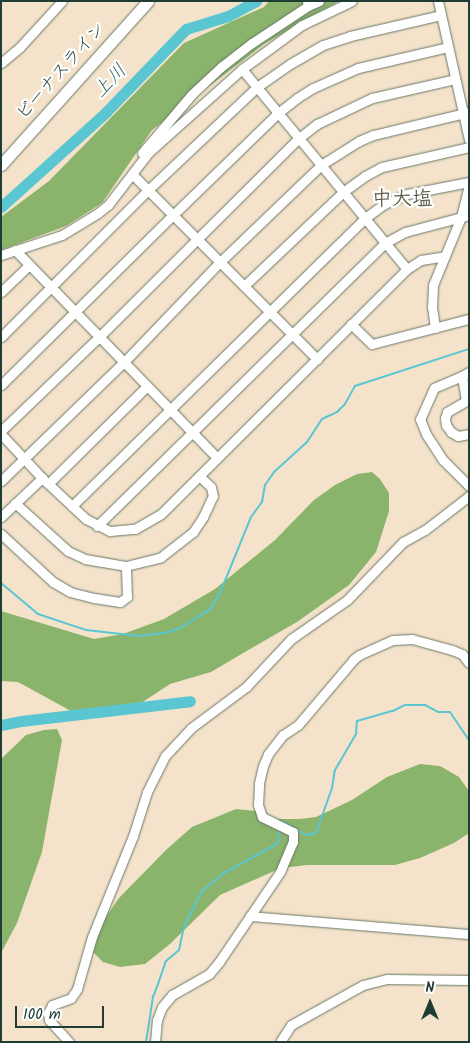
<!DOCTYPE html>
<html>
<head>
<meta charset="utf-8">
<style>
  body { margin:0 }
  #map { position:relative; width:470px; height:1043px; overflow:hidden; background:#f4e3ca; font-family:Kalam,"Klee One",sans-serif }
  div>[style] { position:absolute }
  .forest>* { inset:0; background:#8ab46b }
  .stream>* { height:2px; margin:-1px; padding:0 1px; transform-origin:1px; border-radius:1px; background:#5ac6d2 }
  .river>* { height:11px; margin:-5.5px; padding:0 5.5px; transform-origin:5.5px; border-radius:5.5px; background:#5ac6d2 }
  .roads { filter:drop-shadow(0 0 1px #6a7768) drop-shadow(0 0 1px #6a7768) }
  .minor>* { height:9px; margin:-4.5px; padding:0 4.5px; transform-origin:4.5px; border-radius:4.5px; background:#fff }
  .major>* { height:11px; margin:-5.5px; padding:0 5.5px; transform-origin:5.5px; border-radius:5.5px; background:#fff }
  span { translate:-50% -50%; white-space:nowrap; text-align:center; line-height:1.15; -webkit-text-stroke:4.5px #fff; paint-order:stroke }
  .street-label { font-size:18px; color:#1f3d34 }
  .water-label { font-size:19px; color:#316663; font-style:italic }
  .quarter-label { font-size:20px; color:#61614d; font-weight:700 }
  .frame { position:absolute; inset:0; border:2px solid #1f3d34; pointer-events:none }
  .north { position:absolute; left:405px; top:978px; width:50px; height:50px; -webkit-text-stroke:4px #fff; paint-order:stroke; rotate:0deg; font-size:14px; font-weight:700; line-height:20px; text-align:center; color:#1f3d34 }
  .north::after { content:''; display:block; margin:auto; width:18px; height:22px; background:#1f3d34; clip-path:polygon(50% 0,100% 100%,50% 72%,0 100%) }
  .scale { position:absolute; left:15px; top:1006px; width:89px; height:22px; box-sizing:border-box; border:2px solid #1f3d34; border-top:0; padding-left:6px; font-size:15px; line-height:18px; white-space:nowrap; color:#1f3d34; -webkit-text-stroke:4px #fff; paint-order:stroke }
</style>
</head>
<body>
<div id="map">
  <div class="forest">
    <div style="clip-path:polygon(269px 1px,339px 1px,264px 44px,152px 130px,102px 203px,66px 226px,1px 250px,1px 217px,49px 181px,184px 43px,264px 7px)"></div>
    <div style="clip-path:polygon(372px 472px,380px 479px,389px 493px,389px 511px,376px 552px,349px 585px,297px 622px,250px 649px,211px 672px,170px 684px,132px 709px,103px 715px,80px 716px,18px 682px,1px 681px,1px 611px,94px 639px,123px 634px,164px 619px,215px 589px,275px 540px,314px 500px,335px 485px,357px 474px)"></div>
    <div style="clip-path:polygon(57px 729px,62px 740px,42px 852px,17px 923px,1px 953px,1px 759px,26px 735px,44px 730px)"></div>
    <div style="clip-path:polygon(420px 764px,440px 766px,459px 777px,469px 791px,469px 833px,454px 843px,420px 858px,395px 865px,307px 865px,281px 868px,220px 895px,170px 944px,145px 964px,120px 967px,103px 962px,93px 952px,103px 921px,119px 898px,167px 849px,192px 827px,236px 809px,256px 811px,276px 819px,300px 819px,316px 817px,352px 800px,387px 777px)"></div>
  </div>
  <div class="stream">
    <div style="left:1px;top:583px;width:48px;rotate:40deg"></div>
    <div style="left:38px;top:614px;width:51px;rotate:18.4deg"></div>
    <div style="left:86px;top:630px;width:53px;rotate:6.5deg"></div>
    <div style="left:139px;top:636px;width:26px;rotate:-7deg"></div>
    <div style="left:165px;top:633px;width:16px;rotate:-18deg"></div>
    <div style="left:180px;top:628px;width:36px;rotate:-32deg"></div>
    <div style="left:210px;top:609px;width:19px;rotate:-58deg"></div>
    <div style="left:220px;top:593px;width:82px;rotate:-67.8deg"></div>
    <div style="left:251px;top:517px;width:19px;rotate:-54deg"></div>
    <div style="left:262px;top:502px;width:17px;rotate:-80deg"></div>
    <div style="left:265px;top:485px;width:16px;rotate:-55deg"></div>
    <div style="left:274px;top:472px;width:45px;rotate:-42.3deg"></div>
    <div style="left:307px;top:442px;width:27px;rotate:-57deg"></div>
    <div style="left:322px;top:419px;width:17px;rotate:-25deg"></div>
    <div style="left:337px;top:412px;width:11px;rotate:-45deg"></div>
    <div style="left:345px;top:404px;width:21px;rotate:-61deg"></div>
    <div style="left:355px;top:386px;width:120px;rotate:-18deg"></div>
    <div style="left:282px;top:821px;width:28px;rotate:30deg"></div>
    <div style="left:306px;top:835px;width:10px;rotate:-11deg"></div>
    <div style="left:316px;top:833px;width:48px;rotate:-70.4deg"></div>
    <div style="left:332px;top:788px;width:18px;rotate:-81deg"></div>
    <div style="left:335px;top:770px;width:42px;rotate:-59.7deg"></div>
    <div style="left:356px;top:734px;width:13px;rotate:-86deg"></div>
    <div style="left:357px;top:721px;width:37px;rotate:-16deg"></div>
    <div style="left:393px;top:711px;width:13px;rotate:-27deg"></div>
    <div style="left:405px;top:705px;width:20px"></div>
    <div style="left:425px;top:705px;width:15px;rotate:28deg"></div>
    <div style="left:438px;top:712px;width:12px"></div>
    <div style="left:450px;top:712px;width:34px;rotate:56deg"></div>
    <div style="left:146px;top:1042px;width:46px;rotate:-81.2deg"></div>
    <div style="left:153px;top:997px;width:17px;rotate:-69deg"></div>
    <div style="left:159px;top:981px;width:21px;rotate:-71deg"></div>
    <div style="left:166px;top:961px;width:17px;rotate:-40deg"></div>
    <div style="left:179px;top:950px;width:24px;rotate:-78deg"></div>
    <div style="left:184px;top:927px;width:39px;rotate:-64deg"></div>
    <div style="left:201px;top:892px;width:30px;rotate:-40deg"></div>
    <div style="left:224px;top:873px;width:58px;rotate:-28.8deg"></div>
    <div style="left:275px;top:845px;width:4px;rotate:-45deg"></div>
    <div style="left:278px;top:842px;width:13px;rotate:-86deg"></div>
  </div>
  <div class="river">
    <div style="left:1px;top:207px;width:142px;rotate:-42.1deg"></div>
    <div style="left:106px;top:112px;width:115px;rotate:-46.1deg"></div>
    <div style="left:186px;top:29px;width:44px;rotate:-17.2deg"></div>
    <div style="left:228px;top:16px;width:32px;rotate:-28deg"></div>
    <div style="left:1px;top:725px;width:20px;rotate:-11deg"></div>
    <div style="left:21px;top:721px;width:170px;rotate:-6.7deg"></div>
  </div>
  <div class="roads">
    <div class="minor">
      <div style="left:307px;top:1px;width:5px;rotate:79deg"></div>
      <div style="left:308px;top:6px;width:12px;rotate:-24deg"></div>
      <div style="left:438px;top:1px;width:142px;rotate:77.4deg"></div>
      <div style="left:1px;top:63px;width:25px;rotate:-40deg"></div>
      <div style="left:20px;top:47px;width:62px;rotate:-47.6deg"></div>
      <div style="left:242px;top:69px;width:259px;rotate:50.5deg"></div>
      <div style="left:142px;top:153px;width:77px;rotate:-49.7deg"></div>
      <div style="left:192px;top:94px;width:40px;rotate:-43deg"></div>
      <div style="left:221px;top:67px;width:39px;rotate:-38deg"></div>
      <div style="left:252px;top:43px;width:67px;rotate:-33.5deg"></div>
      <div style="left:132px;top:174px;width:262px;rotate:45deg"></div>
      <div style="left:15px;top:250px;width:290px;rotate:45.8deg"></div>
      <div style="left:1px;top:255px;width:64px;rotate:-18.2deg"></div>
      <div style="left:62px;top:235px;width:42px;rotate:-31.4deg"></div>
      <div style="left:98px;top:213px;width:13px;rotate:-39deg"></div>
      <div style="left:108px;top:205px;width:66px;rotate:-52.4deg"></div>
      <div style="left:148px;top:153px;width:126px;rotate:-41.8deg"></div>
      <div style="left:242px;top:69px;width:74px;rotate:-36.3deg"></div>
      <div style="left:302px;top:25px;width:55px;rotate:-25.6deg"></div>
      <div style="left:244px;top:286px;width:137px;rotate:-43.5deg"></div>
      <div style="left:343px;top:192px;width:27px;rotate:-36deg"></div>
      <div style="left:365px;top:176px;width:19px;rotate:-28deg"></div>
      <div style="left:382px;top:167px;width:89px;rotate:-12.9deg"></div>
      <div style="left:1px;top:292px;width:39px;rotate:-44deg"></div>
      <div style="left:351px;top:324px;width:29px;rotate:44deg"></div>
      <div style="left:372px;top:344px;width:100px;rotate:-14.5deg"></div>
      <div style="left:435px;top:328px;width:21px;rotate:-98deg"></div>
      <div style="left:432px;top:307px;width:22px;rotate:-87deg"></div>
      <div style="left:433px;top:285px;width:74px;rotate:-67.6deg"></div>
      <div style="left:461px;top:217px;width:32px;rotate:-76deg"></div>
      <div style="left:1px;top:337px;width:208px;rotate:-45deg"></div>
      <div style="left:148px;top:190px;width:150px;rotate:-43.4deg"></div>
      <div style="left:257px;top:87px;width:40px;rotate:-34.9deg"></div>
      <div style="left:290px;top:64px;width:38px;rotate:-30deg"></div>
      <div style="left:323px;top:45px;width:28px;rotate:-18deg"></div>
      <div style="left:350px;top:36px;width:93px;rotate:-13deg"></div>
      <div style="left:469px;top:372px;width:8px;rotate:150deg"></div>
      <div style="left:462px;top:376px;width:25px;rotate:81deg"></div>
      <div style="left:466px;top:401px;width:22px;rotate:150deg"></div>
      <div style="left:447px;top:412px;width:6px;rotate:108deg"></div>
      <div style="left:445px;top:418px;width:7px;rotate:82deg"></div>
      <div style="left:446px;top:425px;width:9px;rotate:54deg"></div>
      <div style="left:451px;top:432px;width:8px;rotate:30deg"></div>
      <div style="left:458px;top:436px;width:11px;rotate:-10deg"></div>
      <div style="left:462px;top:376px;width:30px;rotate:157deg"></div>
      <div style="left:434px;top:388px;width:34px;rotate:114deg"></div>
      <div style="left:420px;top:419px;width:16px;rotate:68deg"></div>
      <div style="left:426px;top:434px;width:31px;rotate:57deg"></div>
      <div style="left:443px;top:460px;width:37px;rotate:45deg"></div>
      <div style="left:1px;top:385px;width:242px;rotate:-44.7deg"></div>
      <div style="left:173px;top:215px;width:146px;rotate:-44.2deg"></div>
      <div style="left:278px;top:113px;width:24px;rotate:-38deg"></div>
      <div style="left:297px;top:98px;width:19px;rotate:-32deg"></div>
      <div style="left:313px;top:88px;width:49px;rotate:-24deg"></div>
      <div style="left:358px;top:68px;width:92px;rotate:-13.1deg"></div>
      <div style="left:1px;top:431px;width:136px;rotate:-43.8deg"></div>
      <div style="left:99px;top:337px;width:282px;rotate:-44.9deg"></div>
      <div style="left:299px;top:138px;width:23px;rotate:-38deg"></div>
      <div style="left:317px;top:124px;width:61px;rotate:-25.3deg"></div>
      <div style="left:372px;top:98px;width:85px;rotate:-12.9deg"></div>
      <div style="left:1px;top:434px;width:60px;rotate:47deg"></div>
      <div style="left:42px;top:478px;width:60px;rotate:43deg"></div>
      <div style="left:86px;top:519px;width:27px;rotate:27deg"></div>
      <div style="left:110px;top:531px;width:25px;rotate:-5deg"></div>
      <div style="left:135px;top:529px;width:30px;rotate:-30deg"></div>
      <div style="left:161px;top:514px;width:347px;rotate:-44.9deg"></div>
      <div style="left:407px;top:269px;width:17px;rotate:-33deg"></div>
      <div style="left:421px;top:260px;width:24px;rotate:-9deg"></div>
      <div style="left:1px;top:481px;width:171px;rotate:-44.1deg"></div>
      <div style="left:124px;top:362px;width:139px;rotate:-46.2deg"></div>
      <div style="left:220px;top:262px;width:140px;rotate:-43.8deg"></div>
      <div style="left:321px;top:165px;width:45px;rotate:-32.3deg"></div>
      <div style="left:359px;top:141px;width:15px;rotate:-23deg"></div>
      <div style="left:373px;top:135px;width:99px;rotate:-13.5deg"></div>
      <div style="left:49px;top:483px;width:138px;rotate:-44.7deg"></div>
      <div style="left:15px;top:503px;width:72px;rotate:42.2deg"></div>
      <div style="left:68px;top:551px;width:19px;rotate:25deg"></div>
      <div style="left:85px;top:559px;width:42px;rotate:9.7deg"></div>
      <div style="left:126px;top:566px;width:36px;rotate:-14deg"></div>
      <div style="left:161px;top:557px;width:41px;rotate:-38deg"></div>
      <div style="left:193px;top:532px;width:18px;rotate:-56deg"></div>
      <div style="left:203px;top:517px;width:23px;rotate:-65deg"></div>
      <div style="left:213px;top:496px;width:9px;rotate:-103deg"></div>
      <div style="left:211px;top:487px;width:16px;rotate:-137deg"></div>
      <div style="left:72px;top:506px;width:411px;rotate:-44.5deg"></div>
      <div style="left:365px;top:218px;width:24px;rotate:-36deg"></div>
      <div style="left:384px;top:204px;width:25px;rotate:-23deg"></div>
      <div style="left:407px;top:194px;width:63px;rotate:-11deg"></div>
      <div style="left:1px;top:517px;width:57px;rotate:-43.6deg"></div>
      <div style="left:97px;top:526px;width:404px;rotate:-44.5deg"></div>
      <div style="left:385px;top:243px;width:23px;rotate:-29deg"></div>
      <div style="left:405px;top:232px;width:66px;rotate:-14.9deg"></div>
      <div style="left:1px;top:534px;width:71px;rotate:42.7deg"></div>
      <div style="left:53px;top:582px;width:20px;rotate:30deg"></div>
      <div style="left:70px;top:592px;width:25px;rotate:14deg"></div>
      <div style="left:94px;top:598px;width:26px;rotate:9deg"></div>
      <div style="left:120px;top:602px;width:9px;rotate:-36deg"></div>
      <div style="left:127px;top:597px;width:31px;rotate:-92deg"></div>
      <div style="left:250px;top:916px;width:220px;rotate:4.7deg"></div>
      <div style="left:69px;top:1042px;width:30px;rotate:-132deg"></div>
      <div style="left:49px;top:1020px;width:7px;rotate:-98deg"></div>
      <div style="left:48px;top:1013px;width:9px;rotate:-63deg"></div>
      <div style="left:52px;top:1005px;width:20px;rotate:-20deg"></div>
      <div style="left:71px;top:998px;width:11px;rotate:-56deg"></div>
      <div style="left:77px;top:989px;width:54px;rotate:-73.9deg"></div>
      <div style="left:92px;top:937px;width:109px;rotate:-67.9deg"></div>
      <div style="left:133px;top:836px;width:46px;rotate:-72.3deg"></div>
      <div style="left:147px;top:792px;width:40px;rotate:-63.4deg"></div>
      <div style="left:165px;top:756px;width:38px;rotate:-47deg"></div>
      <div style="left:191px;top:728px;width:69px;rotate:-36.7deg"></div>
      <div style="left:246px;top:687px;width:66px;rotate:-46.8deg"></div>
      <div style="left:291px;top:639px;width:68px;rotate:-34.9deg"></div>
      <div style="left:347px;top:600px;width:81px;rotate:-46deg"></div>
      <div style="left:403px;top:542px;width:25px;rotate:-29deg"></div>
      <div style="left:425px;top:530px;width:56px;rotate:-37.7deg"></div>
      <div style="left:155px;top:1042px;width:22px;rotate:-85deg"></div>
      <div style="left:157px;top:1020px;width:14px;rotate:-69deg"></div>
      <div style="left:162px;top:1007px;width:16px;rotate:-50deg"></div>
      <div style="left:172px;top:995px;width:43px;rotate:-29.6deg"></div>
      <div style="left:209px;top:974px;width:16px;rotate:-50deg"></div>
      <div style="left:219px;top:962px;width:109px;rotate:-55.9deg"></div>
      <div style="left:280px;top:872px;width:33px;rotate:-67deg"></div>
      <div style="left:293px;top:842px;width:10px;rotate:-90deg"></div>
      <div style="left:293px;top:832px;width:34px;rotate:-154deg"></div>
      <div style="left:262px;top:817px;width:13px;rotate:-108deg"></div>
      <div style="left:258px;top:805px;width:22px;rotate:-87deg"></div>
      <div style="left:259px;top:783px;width:17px;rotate:-77deg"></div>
      <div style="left:263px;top:766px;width:13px;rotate:-67deg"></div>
      <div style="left:268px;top:754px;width:24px;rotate:-52deg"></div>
      <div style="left:283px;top:735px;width:18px;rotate:-34deg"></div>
      <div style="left:298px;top:725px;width:87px;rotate:-49.7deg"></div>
      <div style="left:354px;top:659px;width:6px;rotate:-39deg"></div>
      <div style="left:359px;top:655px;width:37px;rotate:-24deg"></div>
      <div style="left:393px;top:640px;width:19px;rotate:-3deg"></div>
      <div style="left:412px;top:639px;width:41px;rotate:15.4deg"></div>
      <div style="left:452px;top:650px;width:11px;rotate:22deg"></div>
      <div style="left:462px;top:654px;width:11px;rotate:52deg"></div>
      <div style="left:280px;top:1042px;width:20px;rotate:-57deg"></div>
      <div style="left:291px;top:1025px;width:82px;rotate:-29.1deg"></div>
      <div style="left:363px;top:985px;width:25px;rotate:-14deg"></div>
      <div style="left:387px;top:979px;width:82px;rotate:0.7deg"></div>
    </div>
    <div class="major">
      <div style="left:1px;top:165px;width:220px;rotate:-48.1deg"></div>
    </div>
  </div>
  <div class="street-label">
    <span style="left:62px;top:72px;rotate:-48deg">ビーナスライン</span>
  </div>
  <div class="water-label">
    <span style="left:111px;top:82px;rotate:-46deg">上川</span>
  </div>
  <div class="quarter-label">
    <span style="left:402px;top:200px">中大塩</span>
  </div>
  <div class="frame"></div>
  <div class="north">N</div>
  <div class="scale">100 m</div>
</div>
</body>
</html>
